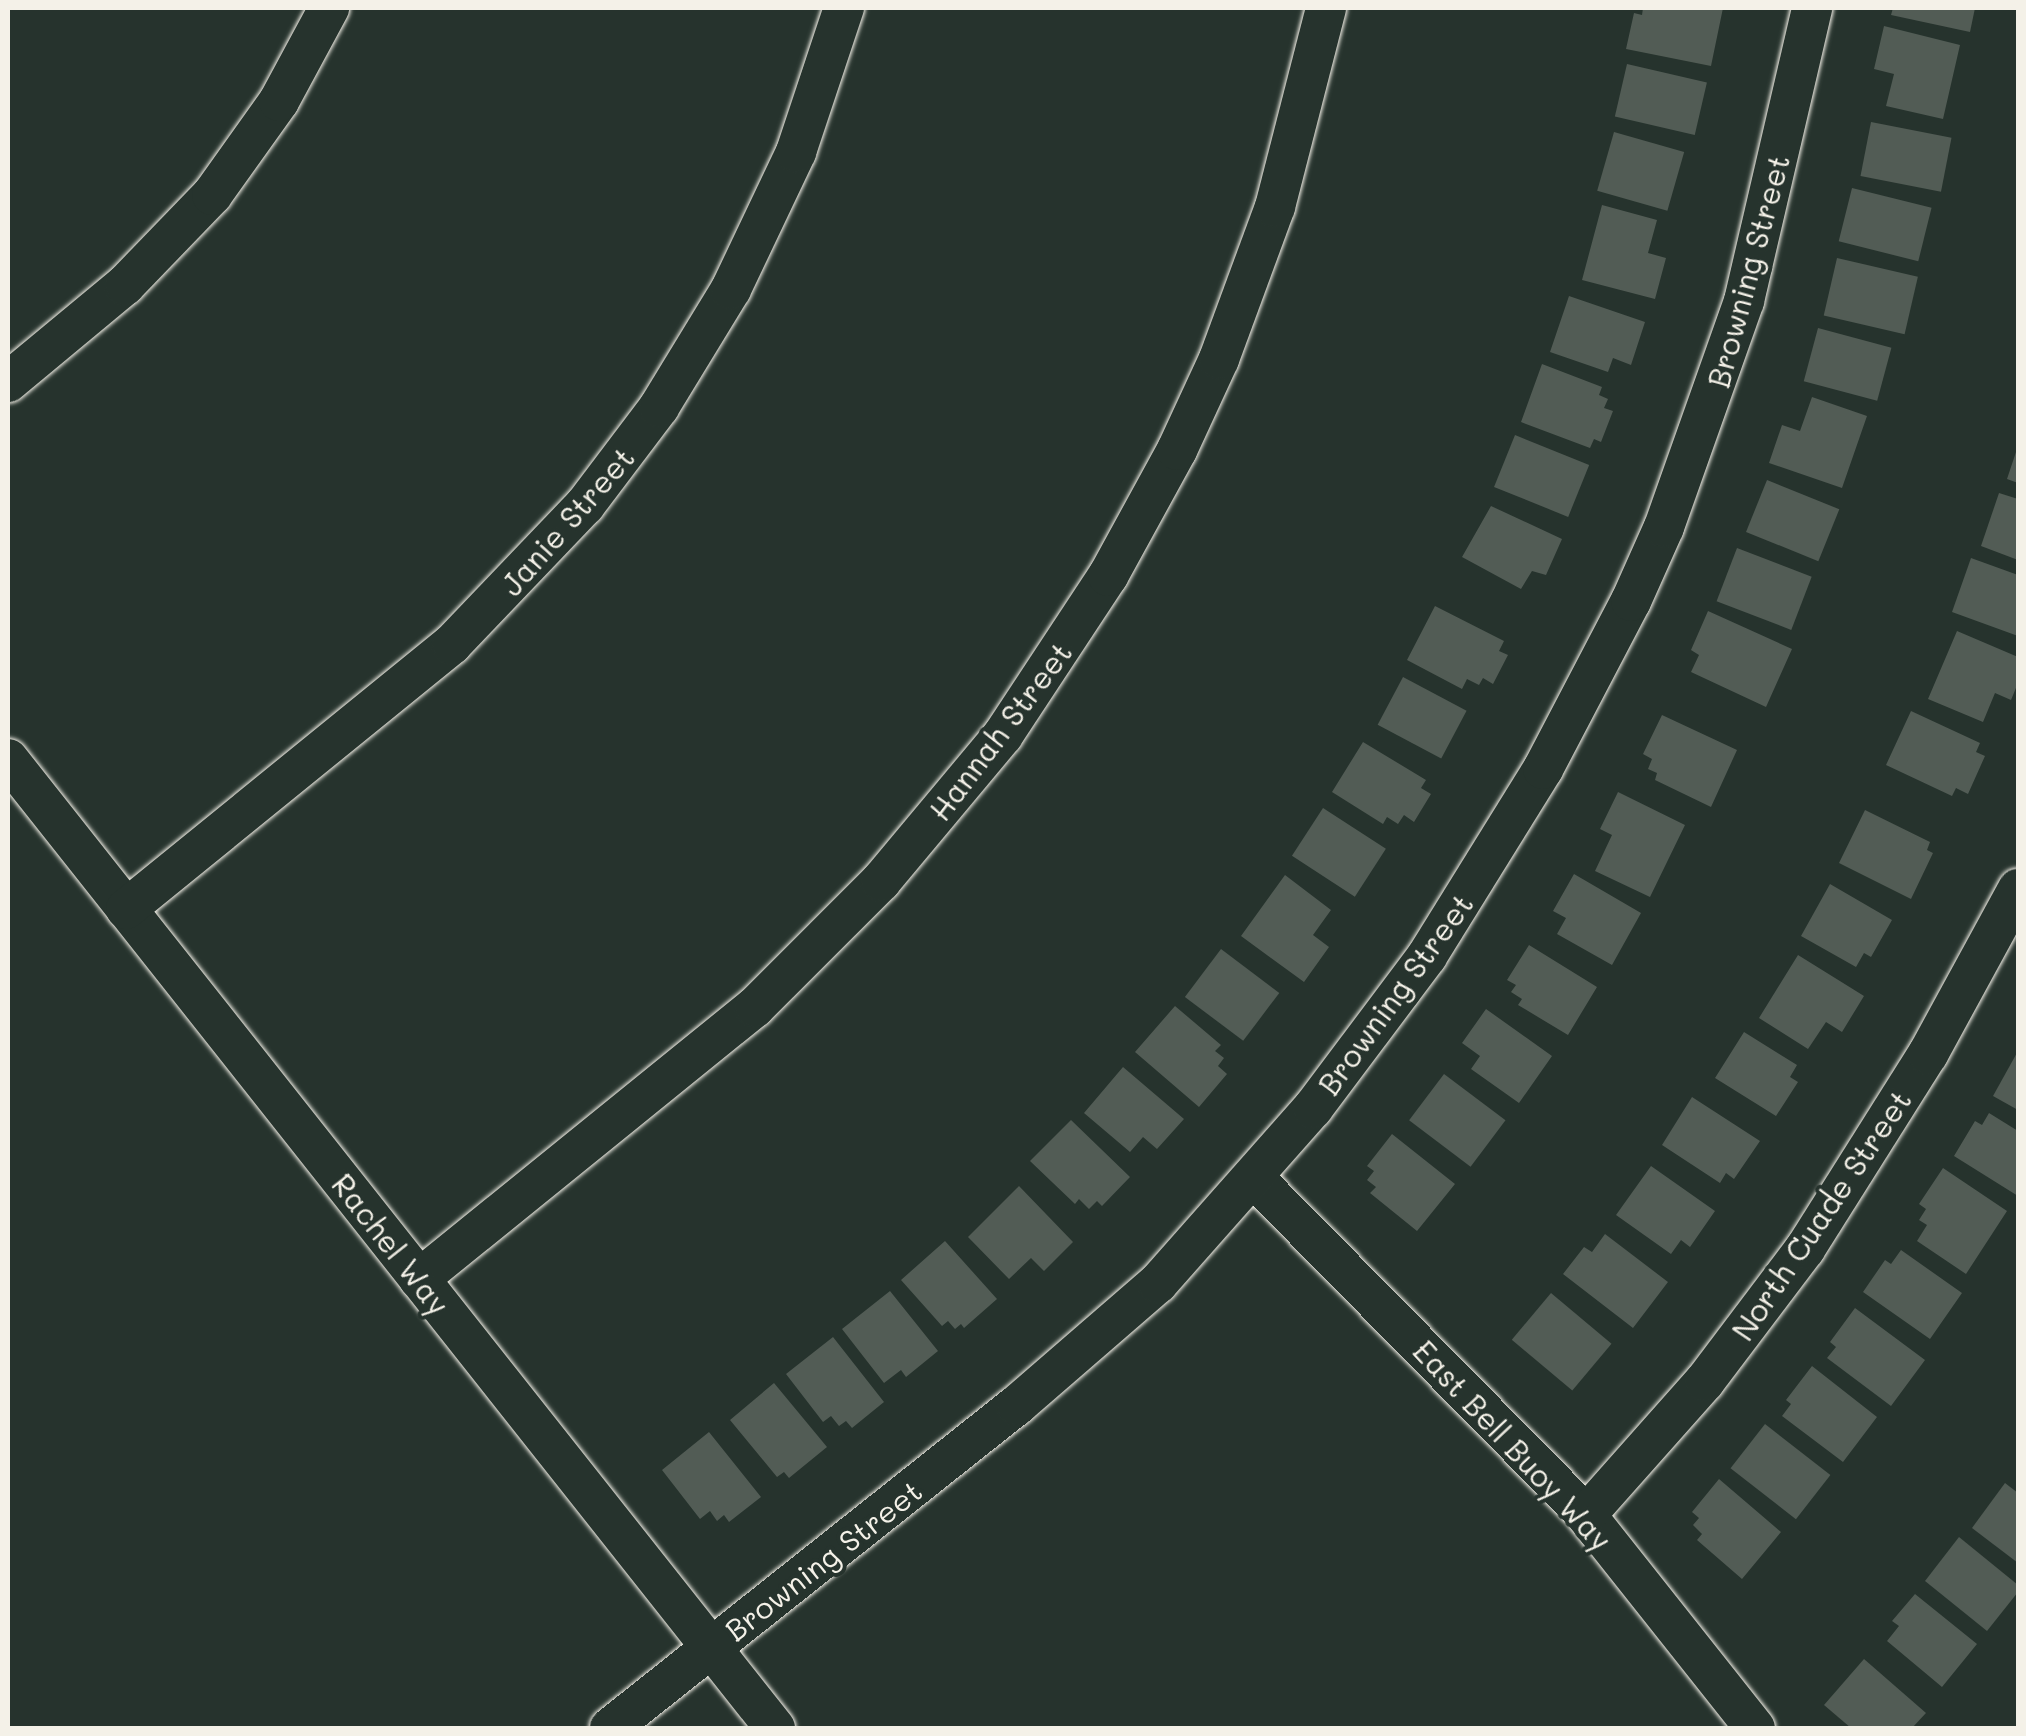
<!DOCTYPE html>
<html>
<head>
<meta charset="utf-8">
<style>
  body { margin:0 }
  #map { position:relative; width:2026px; height:1736px; overflow:hidden; background:#26332d; font-family:Mali,sans-serif }
  div>[style] { position:absolute }
  .building>* { inset:0; background:#525c55; transform-origin:0 0 }
  .roads { filter:drop-shadow(0 0 2px #f4f1e8) drop-shadow(0 0 2px #f4f1e8) }
  .minor>* { height:40px; margin:-20px; padding:0 20px; transform-origin:20px; border-radius:20px; background:#26332d }
  span { translate:-50% -50%; white-space:nowrap; text-align:center; line-height:1.15; -webkit-text-stroke:8px #26332d; paint-order:stroke }
  .street-label { font-size:30px; color:#f4f1e8 }
  .frame { position:absolute; inset:0; border:10px solid #f4f1e8; pointer-events:none }
</style>
</head>
<body>
<div id="map">
  <div class="building">
    <div style="clip-path:polygon(1643px 8px,1723px 8px,1711px 66px,1626px 49px,1634px 13px,1642px 15px)"></div>
    <div style="clip-path:polygon(1893px 8px,1975px 8px,1970px 32px,1891px 15px)"></div>
    <div style="clip-path:polygon(1884px 26px,1960px 45px,1943px 119px,1886px 106px,1894px 74px,1874px 69px)"></div>
    <div style="left:1627px;top:64px;width:82px;height:54px;rotate:13deg"></div>
    <div style="left:1871px;top:122px;width:82px;height:55px;rotate:11deg"></div>
    <div style="left:1614px;top:132px;width:73px;height:61px;rotate:16deg"></div>
    <div style="left:1852px;top:188px;width:82px;height:55px;rotate:14deg"></div>
    <div style="clip-path:polygon(1602px 205px,1657px 220px,1648px 253px,1666px 258px,1655px 299px,1582px 280px)"></div>
    <div style="left:1837px;top:258px;width:83px;height:59px;rotate:13deg"></div>
    <div style="clip-path:polygon(1569px 296px,1645px 322px,1631px 365px,1613px 358px,1608px 372px,1550px 352px)"></div>
    <div style="left:1818px;top:328px;width:76px;height:55px;rotate:15deg"></div>
    <div style="clip-path:polygon(1542px 364px,1602px 387px,1599px 395px,1608px 399px,1604px 408px,1613px 411px,1601px 442px,1594px 439px,1590px 448px,1521px 422px)"></div>
    <div style="clip-path:polygon(1812px 397px,1867px 416px,1842px 488px,1769px 463px,1782px 425px,1800px 431px)"></div>
    <div style="left:1515px;top:435px;width:80px;height:56px;rotate:22deg"></div>
    <div style="clip-path:polygon(2018px 446px,2018px 483px,2007px 479px)"></div>
    <div style="left:1767px;top:480px;width:78px;height:56px;rotate:22deg"></div>
    <div style="clip-path:polygon(1999px 493px,2018px 499px,2018px 560px,1981px 546px)"></div>
    <div style="clip-path:polygon(1491px 506px,1562px 539px,1546px 575px,1532px 571px,1521px 589px,1462px 557px)"></div>
    <div style="left:1737px;top:548px;width:80px;height:57px;rotate:21deg"></div>
    <div style="clip-path:polygon(1971px 558px,2018px 575px,2018px 636px,1952px 612px)"></div>
    <div style="clip-path:polygon(1435px 606px,1504px 641px,1499px 651px,1508px 655px,1493px 684px,1483px 678px,1479px 685px,1467px 679px,1462px 689px,1407px 660px)"></div>
    <div style="clip-path:polygon(1708px 611px,1792px 649px,1766px 707px,1691px 672px,1699px 655px,1691px 650px)"></div>
    <div style="clip-path:polygon(1957px 631px,2018px 657px,2018px 683px,2011px 700px,1995px 693px,1983px 722px,1928px 699px)"></div>
    <div style="left:1403px;top:677px;width:72px;height:54px;rotate:28deg"></div>
    <div style="clip-path:polygon(1911px 711px,1980px 743px,1976px 752px,1985px 756px,1968px 794px,1956px 788px,1952px 796px,1886px 765px)"></div>
    <div style="clip-path:polygon(1662px 715px,1737px 750px,1711px 807px,1655px 780px,1657px 773px,1648px 769px,1652px 759px,1643px 754px)"></div>
    <div style="clip-path:polygon(1363px 742px,1426px 780px,1421px 788px,1431px 794px,1414px 822px,1404px 815px,1398px 824px,1387px 817px,1383px 824px,1332px 792px)"></div>
    <div style="clip-path:polygon(1618px 792px,1685px 825px,1650px 897px,1595px 871px,1612px 835px,1600px 829px)"></div>
    <div style="left:1323px;top:808px;width:75px;height:57px;rotate:33deg"></div>
    <div style="clip-path:polygon(1865px 810px,1930px 842px,1927px 850px,1933px 853px,1911px 899px,1839px 863px)"></div>
    <div style="clip-path:polygon(1574px 874px,1641px 913px,1612px 965px,1557px 934px,1566px 918px,1553px 911px)"></div>
    <div style="clip-path:polygon(1285px 875px,1331px 910px,1313px 935px,1329px 947px,1304px 982px,1241px 936px)"></div>
    <div style="clip-path:polygon(1830px 884px,1892px 920px,1871px 957px,1864px 953px,1856px 967px,1801px 936px)"></div>
    <div style="clip-path:polygon(1529px 945px,1597px 987px,1568px 1035px,1518px 1005px,1522px 999px,1511px 992px,1516px 985px,1507px 980px)"></div>
    <div style="left:1221px;top:949px;width:73px;height:60px;rotate:37deg"></div>
    <div style="clip-path:polygon(1798px 955px,1864px 996px,1842px 1032px,1826px 1022px,1808px 1049px,1759px 1018px)"></div>
    <div style="clip-path:polygon(1175px 1006px,1221px 1045px,1215px 1051px,1224px 1058px,1218px 1066px,1227px 1074px,1199px 1107px,1135px 1052px)"></div>
    <div style="clip-path:polygon(1486px 1009px,1552px 1056px,1519px 1103px,1471px 1069px,1480px 1056px,1462px 1043px)"></div>
    <div style="clip-path:polygon(1744px 1032px,1797px 1065px,1790px 1077px,1798px 1082px,1776px 1116px,1715px 1078px)"></div>
    <div style="clip-path:polygon(2018px 1051px,2018px 1110px,1993px 1096px)"></div>
    <div style="clip-path:polygon(1123px 1067px,1184px 1119px,1157px 1149px,1143px 1137px,1130px 1152px,1084px 1113px)"></div>
    <div style="left:1444px;top:1074px;width:77px;height:58px;rotate:37deg"></div>
    <div style="clip-path:polygon(1692px 1097px,1760px 1141px,1734px 1179px,1726px 1173px,1720px 1183px,1662px 1145px)"></div>
    <div style="clip-path:polygon(1989px 1113px,2018px 1131px,2018px 1196px,1954px 1156px,1975px 1121px,1982px 1125px)"></div>
    <div style="clip-path:polygon(1071px 1120px,1130px 1177px,1102px 1206px,1097px 1201px,1089px 1209px,1079px 1199px,1075px 1204px,1030px 1161px)"></div>
    <div style="clip-path:polygon(1392px 1134px,1455px 1184px,1417px 1231px,1370px 1193px,1376px 1187px,1367px 1180px,1374px 1171px,1367px 1166px)"></div>
    <div style="clip-path:polygon(1651px 1166px,1715px 1211px,1690px 1247px,1681px 1240px,1671px 1254px,1616px 1215px)"></div>
    <div style="clip-path:polygon(1943px 1168px,2007px 1211px,1966px 1274px,1917px 1241px,1927px 1225px,1919px 1220px,1926px 1209px,1919px 1204px)"></div>
    <div style="clip-path:polygon(1019px 1186px,1073px 1242px,1044px 1271px,1031px 1258px,1009px 1279px,968px 1237px)"></div>
    <div style="clip-path:polygon(1605px 1234px,1668px 1282px,1633px 1328px,1563px 1274px,1584px 1247px,1592px 1252px)"></div>
    <div style="clip-path:polygon(945px 1241px,997px 1299px,964px 1328px,961px 1324px,955px 1329px,948px 1321px,942px 1326px,901px 1280px)"></div>
    <div style="clip-path:polygon(1901px 1250px,1962px 1293px,1930px 1339px,1863px 1292px,1885px 1260px,1891px 1264px)"></div>
    <div style="clip-path:polygon(890px 1291px,938px 1351px,906px 1377px,901px 1370px,884px 1383px,842px 1329px)"></div>
    <div style="left:1551px;top:1293px;width:79px;height:61px;rotate:40deg"></div>
    <div style="clip-path:polygon(1855px 1308px,1925px 1360px,1891px 1406px,1827px 1358px,1836px 1347px,1830px 1342px)"></div>
    <div style="clip-path:polygon(833px 1337px,884px 1402px,852px 1428px,846px 1421px,839px 1426px,831px 1416px,823px 1422px,786px 1374px)"></div>
    <div style="clip-path:polygon(1812px 1366px,1877px 1417px,1843px 1462px,1782px 1416px,1791px 1404px,1786px 1400px)"></div>
    <div style="clip-path:polygon(774px 1383px,827px 1447px,789px 1478px,784px 1472px,777px 1477px,730px 1420px)"></div>
    <div style="left:1765px;top:1424px;width:83px;height:56px;rotate:38deg"></div>
    <div style="clip-path:polygon(709px 1432px,761px 1497px,729px 1522px,724px 1515px,717px 1521px,710px 1511px,700px 1519px,662px 1470px)"></div>
    <div style="clip-path:polygon(1719px 1479px,1781px 1532px,1742px 1579px,1697px 1540px,1702px 1534px,1693px 1525px,1699px 1518px,1692px 1512px)"></div>
    <div style="clip-path:polygon(2005px 1483px,2018px 1493px,2018px 1563px,1972px 1528px)"></div>
    <div style="clip-path:polygon(1959px 1537px,2018px 1585px,2018px 1592px,1987px 1631px,1925px 1581px)"></div>
    <div style="clip-path:polygon(1915px 1594px,1977px 1644px,1942px 1687px,1887px 1641px,1899px 1626px,1892px 1621px)"></div>
    <div style="clip-path:polygon(1864px 1659px,1926px 1713px,1912px 1728px,1851px 1728px,1824px 1705px)"></div>
  </div>
  <div class="roads">
    <div class="minor">
      <div style="left:8px;top:382px;width:152px;rotate:-39.7deg"></div>
      <div style="left:125px;top:285px;width:125px;rotate:-46deg"></div>
      <div style="left:212px;top:195px;width:115px;rotate:-54.5deg"></div>
      <div style="left:279px;top:101px;width:106px;rotate:-61.7deg"></div>
      <div style="left:8px;top:759px;width:1236px;rotate:51.64deg"></div>
      <div style="left:126px;top:909px;width:420px;rotate:-39.1deg"></div>
      <div style="left:452px;top:644px;width:192px;rotate:-46.3deg"></div>
      <div style="left:585px;top:505px;width:123px;rotate:-52.9deg"></div>
      <div style="left:659px;top:407px;width:138px;rotate:-58.6deg"></div>
      <div style="left:731px;top:289px;width:152px;rotate:-64.6deg"></div>
      <div style="left:796px;top:152px;width:152px;rotate:-71.6deg"></div>
      <div style="left:1254px;top:1178px;width:473px;rotate:45.4deg"></div>
      <div style="left:1586px;top:1515px;width:272px;rotate:51.6deg"></div>
      <div style="left:419px;top:1279px;width:432px;rotate:-39deg"></div>
      <div style="left:755px;top:1007px;width:178px;rotate:-45deg"></div>
      <div style="left:881px;top:881px;width:190px;rotate:-50.1deg"></div>
      <div style="left:1003px;top:735px;width:191px;rotate:-56.6deg"></div>
      <div style="left:1108px;top:576px;width:144px;rotate:-61.3deg"></div>
      <div style="left:1177px;top:450px;width:100px;rotate:-65.2deg"></div>
      <div style="left:1219px;top:359px;width:162px;rotate:-69.8deg"></div>
      <div style="left:1275px;top:207px;width:205px;rotate:-75.6deg"></div>
      <div style="left:1586px;top:1515px;width:179px;rotate:-48.4deg"></div>
      <div style="left:1705px;top:1381px;width:166px;rotate:-52.9deg"></div>
      <div style="left:1805px;top:1249px;width:231px;rotate:-57.8deg"></div>
      <div style="left:1928px;top:1054px;width:188px;rotate:-61.4deg"></div>
      <div style="left:610px;top:1728px;width:520px;rotate:-38.44deg"></div>
      <div style="left:1017px;top:1405px;width:186px;rotate:-40.9deg"></div>
      <div style="left:1158px;top:1283px;width:234px;rotate:-48.5deg"></div>
      <div style="left:1313px;top:1108px;width:190px;rotate:-53.1deg"></div>
      <div style="left:1427px;top:956px;width:220px;rotate:-58.2deg"></div>
      <div style="left:1543px;top:769px;width:190px;rotate:-62.4deg"></div>
      <div style="left:1631px;top:601px;width:81px;rotate:-66deg"></div>
      <div style="left:1664px;top:527px;width:240px;rotate:-70.5deg"></div>
      <div style="left:1744px;top:301px;width:301px;rotate:-76.9deg"></div>
    </div>
  </div>
  <div class="street-label">
    <span style="left:1748px;top:271px;rotate:-75deg">Browning Street</span>
    <span style="left:567px;top:521px;rotate:-49deg">Janie Street</span>
    <span style="left:1000px;top:731px;rotate:-53deg">Hannah Street</span>
    <span style="left:1395px;top:994px;rotate:-54deg">Browning Street</span>
    <span style="left:1821px;top:1215px;rotate:-56deg">North Cuade Street</span>
    <span style="left:391px;top:1244px;rotate:52deg">Rachel Way</span>
    <span style="left:1513px;top:1445px;rotate:47deg">East Bell Buoy Way</span>
    <span style="left:823px;top:1560px;rotate:-38deg">Browning Street</span>
  </div>
  <div class="frame"></div>
</div>
</body>
</html>
